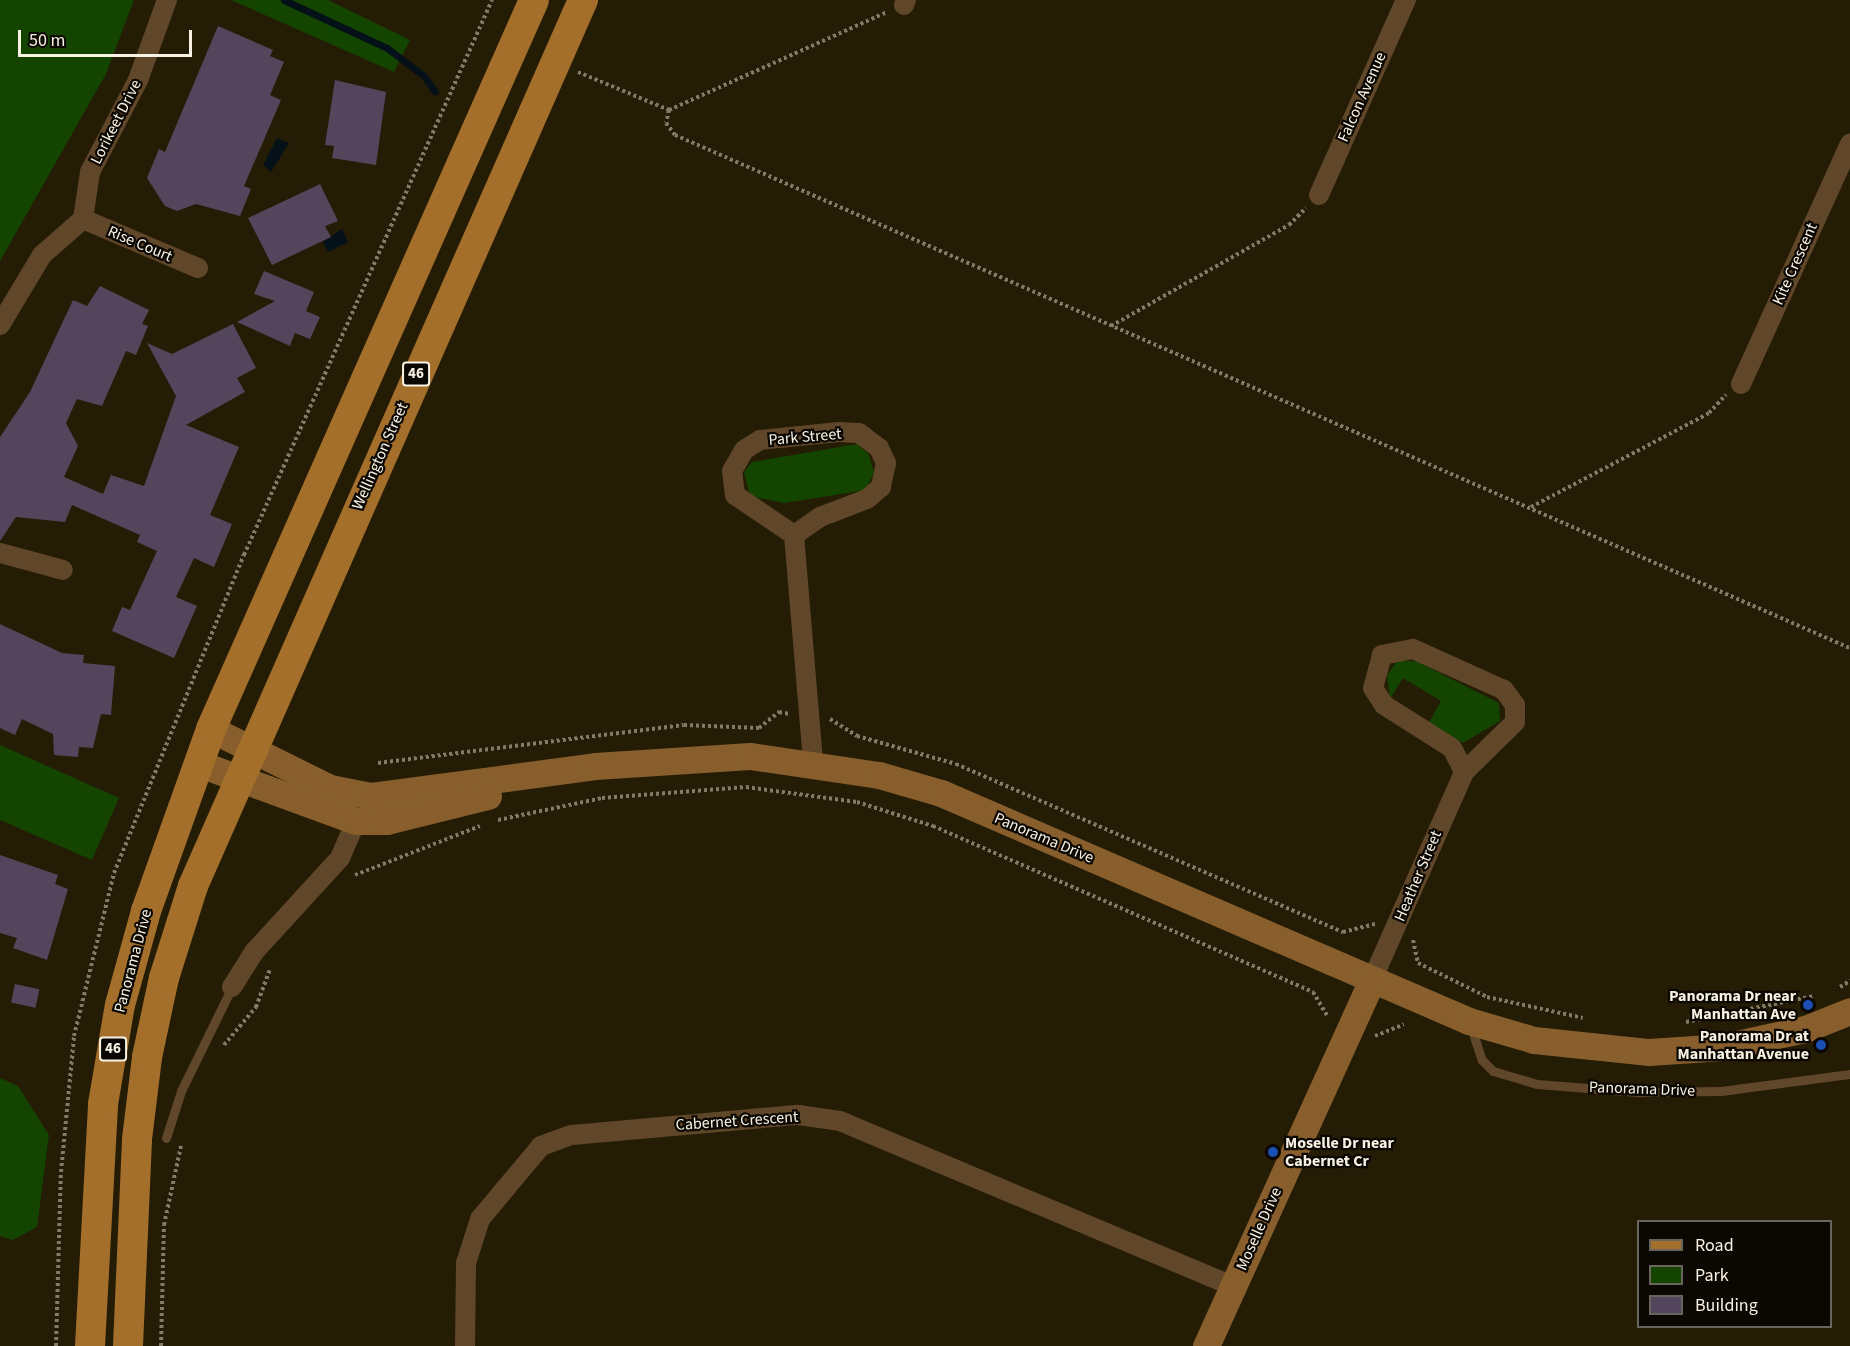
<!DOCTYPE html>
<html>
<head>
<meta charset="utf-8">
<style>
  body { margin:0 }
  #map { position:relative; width:1850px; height:1346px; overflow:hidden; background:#251c05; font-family:"Source Sans 3",sans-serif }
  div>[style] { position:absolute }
  .green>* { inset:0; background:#134400 }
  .water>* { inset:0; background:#041118 }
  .stream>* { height:7px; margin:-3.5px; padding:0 3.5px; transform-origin:3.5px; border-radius:3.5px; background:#041118 }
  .building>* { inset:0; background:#53465c; transform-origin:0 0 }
  .path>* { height:4px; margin-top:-2px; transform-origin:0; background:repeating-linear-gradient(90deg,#827b68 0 3px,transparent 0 6px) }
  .lane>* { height:9px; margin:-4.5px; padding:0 4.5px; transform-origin:4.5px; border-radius:4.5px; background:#614729 }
  .street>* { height:20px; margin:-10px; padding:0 10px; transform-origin:10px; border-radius:10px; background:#614729 }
  .secondary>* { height:27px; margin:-13.5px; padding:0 13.5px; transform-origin:13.5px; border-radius:13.5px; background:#875e2c }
  .primary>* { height:30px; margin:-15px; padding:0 15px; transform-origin:15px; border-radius:15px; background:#a46f2b }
  .dots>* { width:16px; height:16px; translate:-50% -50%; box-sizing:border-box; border:3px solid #0b0702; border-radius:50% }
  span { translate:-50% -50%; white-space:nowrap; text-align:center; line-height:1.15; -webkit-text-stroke:4.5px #0b0702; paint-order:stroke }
  .shield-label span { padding:2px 4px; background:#0b0702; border:2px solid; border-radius:4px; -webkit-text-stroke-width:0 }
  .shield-label { font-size:15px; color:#f8f2e4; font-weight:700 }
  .street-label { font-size:16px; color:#f8f2e4 }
  .poi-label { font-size:16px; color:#f8f2e4; font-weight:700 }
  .right { translate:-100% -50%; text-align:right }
  .left { translate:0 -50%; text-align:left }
  .legend { position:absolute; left:1637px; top:1220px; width:195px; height:108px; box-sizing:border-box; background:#0b0702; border:2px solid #6a655c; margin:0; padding:8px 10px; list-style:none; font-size:18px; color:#f8f2e4 }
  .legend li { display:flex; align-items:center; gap:12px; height:30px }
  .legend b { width:30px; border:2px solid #6a655c }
  .scale { position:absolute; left:18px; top:30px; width:174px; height:27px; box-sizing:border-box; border:3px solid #f8f2e4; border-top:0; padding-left:8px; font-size:18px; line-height:21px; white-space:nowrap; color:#f8f2e4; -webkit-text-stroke:4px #0b0702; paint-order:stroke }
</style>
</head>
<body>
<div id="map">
  <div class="green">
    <div style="clip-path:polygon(0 0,134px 0,106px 74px,0 261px)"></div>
    <div style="clip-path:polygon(231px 0,328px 0,410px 40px,394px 72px)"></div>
    <div style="clip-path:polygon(857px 444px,869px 455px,874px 472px,866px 490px,784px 503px,750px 496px,744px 472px,752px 462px)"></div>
    <div style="clip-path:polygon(1397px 661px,1416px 661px,1499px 703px,1500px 721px,1463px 743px,1429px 722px,1441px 701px,1403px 678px,1390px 699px,1387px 675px)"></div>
    <div style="clip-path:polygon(0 745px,119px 798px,92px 860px,0 820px)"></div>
    <div style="clip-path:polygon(0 1078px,18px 1086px,49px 1135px,37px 1227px,13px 1240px,0 1236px)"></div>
  </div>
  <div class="water">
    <div style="clip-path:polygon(277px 138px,289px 143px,271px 172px,263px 165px)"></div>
    <div style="clip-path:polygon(342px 229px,348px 242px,328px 252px,323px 242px)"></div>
  </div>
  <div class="stream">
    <div style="left:284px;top:0;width:114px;rotate:25deg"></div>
    <div style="left:387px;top:48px;width:46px;rotate:37.1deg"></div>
    <div style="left:424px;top:76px;width:19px;rotate:55deg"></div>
  </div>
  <div class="building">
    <div style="clip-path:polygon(218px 26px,273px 50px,270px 56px,284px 62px,270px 95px,281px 100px,244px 186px,251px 189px,240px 216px,196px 204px,177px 211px,165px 206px,147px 178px,159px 149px,165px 152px)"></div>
    <div style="clip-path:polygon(335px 80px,386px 92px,376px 165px,332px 158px,334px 146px,325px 145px)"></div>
    <div style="clip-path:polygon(320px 184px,338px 221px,325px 226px,331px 237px,272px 265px,248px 218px)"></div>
    <div style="clip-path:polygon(264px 271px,314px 292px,306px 311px,320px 317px,310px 339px,295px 333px,290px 346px,237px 322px,275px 301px,254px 294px)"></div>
    <div style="clip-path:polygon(100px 286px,149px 310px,142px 324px,148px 326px,136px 355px,126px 351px,102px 406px,77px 399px,66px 423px,78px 446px,64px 477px,103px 494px,111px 475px,144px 486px,176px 396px,147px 343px,172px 354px,233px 324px,256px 368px,237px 378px,245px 392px,186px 425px,239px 447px,210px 515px,232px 524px,214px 567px,194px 558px,176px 597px,197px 606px,174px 658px,112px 631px,122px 607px,130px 610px,157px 551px,137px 542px,140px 535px,72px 505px,65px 522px,16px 517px,0 541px,0 437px,30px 392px,73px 300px,87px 306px)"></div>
    <div style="clip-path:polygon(0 624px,62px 653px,84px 655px,83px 663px,115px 666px,111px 715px,101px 714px,93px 748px,79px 747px,78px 757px,54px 755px,53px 734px,22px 719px,15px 735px,0 728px)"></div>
    <div style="clip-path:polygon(0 855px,58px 875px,55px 884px,68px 889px,47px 960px,13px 948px,17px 938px,0 933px)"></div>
    <div style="left:15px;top:984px;width:25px;height:19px;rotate:12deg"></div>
  </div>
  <div class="path">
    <div style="left:578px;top:72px;width:99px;rotate:22.7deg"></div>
    <div style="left:669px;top:110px;width:239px;rotate:-24.2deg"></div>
    <div style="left:669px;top:110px;width:13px;rotate:103deg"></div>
    <div style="left:666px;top:123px;width:15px;rotate:53deg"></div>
    <div style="left:675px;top:135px;width:1282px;rotate:23.59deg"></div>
    <div style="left:1111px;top:326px;width:205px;rotate:-29.6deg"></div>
    <div style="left:1289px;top:225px;width:24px;rotate:-45deg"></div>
    <div style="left:1531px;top:507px;width:201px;rotate:-27.8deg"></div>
    <div style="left:1709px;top:413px;width:25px;rotate:-47deg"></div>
    <div style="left:830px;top:719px;width:32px;rotate:32deg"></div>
    <div style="left:857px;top:736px;width:103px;rotate:15.8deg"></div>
    <div style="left:956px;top:764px;width:422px;rotate:23.5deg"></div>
    <div style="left:1343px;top:932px;width:33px;rotate:-14deg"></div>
    <div style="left:378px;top:763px;width:308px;rotate:-7.1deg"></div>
    <div style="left:684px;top:725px;width:75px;rotate:2.3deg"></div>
    <div style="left:759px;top:728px;width:26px;rotate:-39deg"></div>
    <div style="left:779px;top:712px;width:11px;rotate:10deg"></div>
    <div style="left:498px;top:820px;width:106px;rotate:-11.9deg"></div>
    <div style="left:602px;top:798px;width:144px;rotate:-4.4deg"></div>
    <div style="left:746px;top:787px;width:112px;rotate:7.7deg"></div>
    <div style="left:857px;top:802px;width:80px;rotate:17.5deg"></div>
    <div style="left:933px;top:826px;width:415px;rotate:23.6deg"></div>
    <div style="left:1313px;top:992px;width:27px;rotate:59deg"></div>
    <div style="left:355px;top:875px;width:134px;rotate:-21.4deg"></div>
    <div style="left:1413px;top:940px;width:24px;rotate:78deg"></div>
    <div style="left:1418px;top:963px;width:77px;rotate:26.2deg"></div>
    <div style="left:1487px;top:997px;width:98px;rotate:12.3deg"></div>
    <div style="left:1840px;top:987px;width:12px;rotate:-31deg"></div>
    <div style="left:1686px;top:1022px;width:131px;rotate:-11.5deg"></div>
    <div style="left:1375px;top:1036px;width:31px;rotate:-22deg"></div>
    <div style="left:224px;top:1045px;width:50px;rotate:-49.9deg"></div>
    <div style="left:256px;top:1007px;width:40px;rotate:-69.8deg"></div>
    <div style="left:56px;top:1346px;width:174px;rotate:-88.4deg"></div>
    <div style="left:61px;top:1172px;width:137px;rotate:-84.5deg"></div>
    <div style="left:74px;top:1036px;width:168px;rotate:-76.2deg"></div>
    <div style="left:114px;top:873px;width:344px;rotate:-67.8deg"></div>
    <div style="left:244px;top:555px;width:608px;rotate:-65.92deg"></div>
    <div style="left:161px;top:1346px;width:121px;rotate:-88.6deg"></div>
    <div style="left:164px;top:1225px;width:81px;rotate:-77.9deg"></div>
  </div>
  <div class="lane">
    <div style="left:1470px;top:1024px;width:38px;rotate:72deg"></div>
    <div style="left:1482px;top:1060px;width:16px;rotate:45deg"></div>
    <div style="left:1493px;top:1071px;width:46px;rotate:16.5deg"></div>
    <div style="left:1537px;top:1084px;width:101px;rotate:4.5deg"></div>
    <div style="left:1638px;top:1092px;width:83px;rotate:-0.7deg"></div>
    <div style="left:1721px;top:1091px;width:130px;rotate:-7.5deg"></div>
    <div style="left:166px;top:1138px;width:49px;rotate:-72.3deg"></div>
    <div style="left:181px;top:1091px;width:116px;rotate:-63.9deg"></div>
  </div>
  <div class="street">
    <div style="left:904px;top:5px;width:5px;rotate:-68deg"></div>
    <div style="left:1319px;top:195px;width:214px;rotate:-66deg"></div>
    <div style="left:83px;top:219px;width:125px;rotate:23.1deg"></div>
    <div style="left:0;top:325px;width:82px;rotate:-59deg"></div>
    <div style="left:42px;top:255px;width:55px;rotate:-41.3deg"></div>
    <div style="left:83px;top:219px;width:48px;rotate:-81.5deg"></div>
    <div style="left:90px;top:172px;width:104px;rotate:-62.4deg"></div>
    <div style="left:138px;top:80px;width:85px;rotate:-70.1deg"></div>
    <div style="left:1741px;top:384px;width:264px;rotate:-65.6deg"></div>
    <div style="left:839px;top:432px;width:20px;rotate:3deg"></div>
    <div style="left:859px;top:433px;width:25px;rotate:37deg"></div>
    <div style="left:879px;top:448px;width:17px;rotate:65deg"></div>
    <div style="left:886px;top:463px;width:25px;rotate:102deg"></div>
    <div style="left:881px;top:487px;width:18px;rotate:139deg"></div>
    <div style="left:867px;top:499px;width:50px;rotate:159deg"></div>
    <div style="left:820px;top:517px;width:32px;rotate:145deg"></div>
    <div style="left:794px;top:535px;width:71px;rotate:-145.9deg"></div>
    <div style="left:735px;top:495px;width:24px;rotate:-97deg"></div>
    <div style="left:732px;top:471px;width:24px;rotate:-60deg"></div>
    <div style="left:744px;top:450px;width:19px;rotate:-32deg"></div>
    <div style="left:760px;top:440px;width:79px;rotate:-5.8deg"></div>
    <div style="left:794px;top:535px;width:228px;rotate:85.2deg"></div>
    <div style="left:0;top:553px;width:65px;rotate:15.1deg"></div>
    <div style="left:1372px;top:980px;width:227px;rotate:-66.1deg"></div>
    <div style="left:1464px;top:772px;width:71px;rotate:-44.4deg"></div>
    <div style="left:1515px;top:722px;width:17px;rotate:-90deg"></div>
    <div style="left:1515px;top:705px;width:19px;rotate:-126deg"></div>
    <div style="left:1504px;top:690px;width:100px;rotate:-155.7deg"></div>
    <div style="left:1413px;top:649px;width:32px;rotate:169deg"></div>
    <div style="left:1382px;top:655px;width:34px;rotate:105deg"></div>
    <div style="left:1373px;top:688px;width:20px;rotate:57deg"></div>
    <div style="left:1384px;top:705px;width:80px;rotate:32.3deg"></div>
    <div style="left:1452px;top:748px;width:27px;rotate:63deg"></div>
    <div style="left:232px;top:987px;width:41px;rotate:-57.8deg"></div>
    <div style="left:254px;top:952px;width:127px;rotate:-47.5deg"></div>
    <div style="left:340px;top:858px;width:40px;rotate:-66.6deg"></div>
    <div style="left:465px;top:1346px;width:83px;rotate:-89.3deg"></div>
    <div style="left:466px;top:1263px;width:46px;rotate:-72.3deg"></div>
    <div style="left:480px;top:1219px;width:95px;rotate:-50.1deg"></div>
    <div style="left:541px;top:1146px;width:33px;rotate:-20deg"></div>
    <div style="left:572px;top:1135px;width:227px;rotate:-5.1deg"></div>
    <div style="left:798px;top:1115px;width:42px;rotate:8.1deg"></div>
    <div style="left:840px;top:1121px;width:426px;rotate:22.8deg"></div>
  </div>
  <div class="secondary">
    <div style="left:211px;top:729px;width:133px;rotate:26.4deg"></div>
    <div style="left:330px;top:788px;width:42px;rotate:11deg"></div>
    <div style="left:371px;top:796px;width:226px;rotate:-7.6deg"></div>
    <div style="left:595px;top:766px;width:155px;rotate:-3.7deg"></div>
    <div style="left:750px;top:756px;width:130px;rotate:8.4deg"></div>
    <div style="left:879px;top:775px;width:65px;rotate:16.2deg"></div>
    <div style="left:941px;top:793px;width:575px;rotate:23.36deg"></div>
    <div style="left:1469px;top:1021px;width:68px;rotate:16.3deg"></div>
    <div style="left:1534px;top:1040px;width:116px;rotate:6deg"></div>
    <div style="left:1649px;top:1052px;width:74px;rotate:-3.9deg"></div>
    <div style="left:1723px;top:1047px;width:84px;rotate:-12.4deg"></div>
    <div style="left:1805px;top:1029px;width:48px;rotate:-21.8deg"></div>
    <div style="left:200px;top:764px;width:166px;rotate:20.1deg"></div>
    <div style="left:356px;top:821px;width:31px"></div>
    <div style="left:387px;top:821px;width:104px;rotate:-13.9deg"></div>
    <div style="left:1206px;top:1346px;width:402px;rotate:-65.6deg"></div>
  </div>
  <div class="primary">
    <div style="left:90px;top:1346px;width:242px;rotate:-86.9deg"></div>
    <div style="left:103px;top:1104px;width:100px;rotate:-80.3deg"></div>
    <div style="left:120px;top:1005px;width:98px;rotate:-74.5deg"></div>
    <div style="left:146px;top:911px;width:193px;rotate:-70.3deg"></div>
    <div style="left:211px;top:729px;width:797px;rotate:-66.1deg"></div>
    <div style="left:128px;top:1346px;width:207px;rotate:-87.5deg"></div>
    <div style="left:137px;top:1139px;width:83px;rotate:-83deg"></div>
    <div style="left:147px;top:1057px;width:81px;rotate:-77.9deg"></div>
    <div style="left:164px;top:978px;width:96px;rotate:-72.5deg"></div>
    <div style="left:193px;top:886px;width:968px;rotate:-66.24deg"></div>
  </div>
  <div class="dots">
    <div style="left:1808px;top:1005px;background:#1a4fb4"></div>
    <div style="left:1821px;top:1045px;background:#1a4fb4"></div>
    <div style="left:1273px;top:1152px;background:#1a4fb4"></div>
  </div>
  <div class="shield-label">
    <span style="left:416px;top:374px">46</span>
    <span style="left:113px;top:1049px">46</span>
  </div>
  <div class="street-label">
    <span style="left:1362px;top:97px;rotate:-66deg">Falcon Avenue</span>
    <span style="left:116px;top:122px;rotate:-63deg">Lorikeet Drive</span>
    <span style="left:140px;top:244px;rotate:23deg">Rise Court</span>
    <span style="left:1795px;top:264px;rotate:-66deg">Kite Crescent</span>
    <span style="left:805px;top:437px;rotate:-5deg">Park Street</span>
    <span style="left:380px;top:456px;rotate:-66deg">Wellington Street</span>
    <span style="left:1044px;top:838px;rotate:23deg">Panorama Drive</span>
    <span style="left:1418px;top:876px;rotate:-67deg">Heather Street</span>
    <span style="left:133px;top:961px;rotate:-75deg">Panorama Drive</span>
    <span style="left:1642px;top:1089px;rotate:2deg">Panorama Drive</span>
    <span style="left:737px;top:1121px;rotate:-4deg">Cabernet Crescent</span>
    <span style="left:1259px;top:1229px;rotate:-66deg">Moselle Drive</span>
  </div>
  <div class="poi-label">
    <span class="right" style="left:1796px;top:1005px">Panorama Dr near<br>Manhattan Ave</span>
    <span class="right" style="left:1809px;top:1045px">Panorama Dr at<br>Manhattan Avenue</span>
    <span class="left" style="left:1285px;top:1152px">Moselle Dr near<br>Cabernet Cr</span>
  </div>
  <ul class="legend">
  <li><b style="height:8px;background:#a46f2b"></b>Road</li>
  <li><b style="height:16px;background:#134400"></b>Park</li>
  <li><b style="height:16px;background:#53465c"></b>Building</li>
  </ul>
  <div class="scale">50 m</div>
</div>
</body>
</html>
